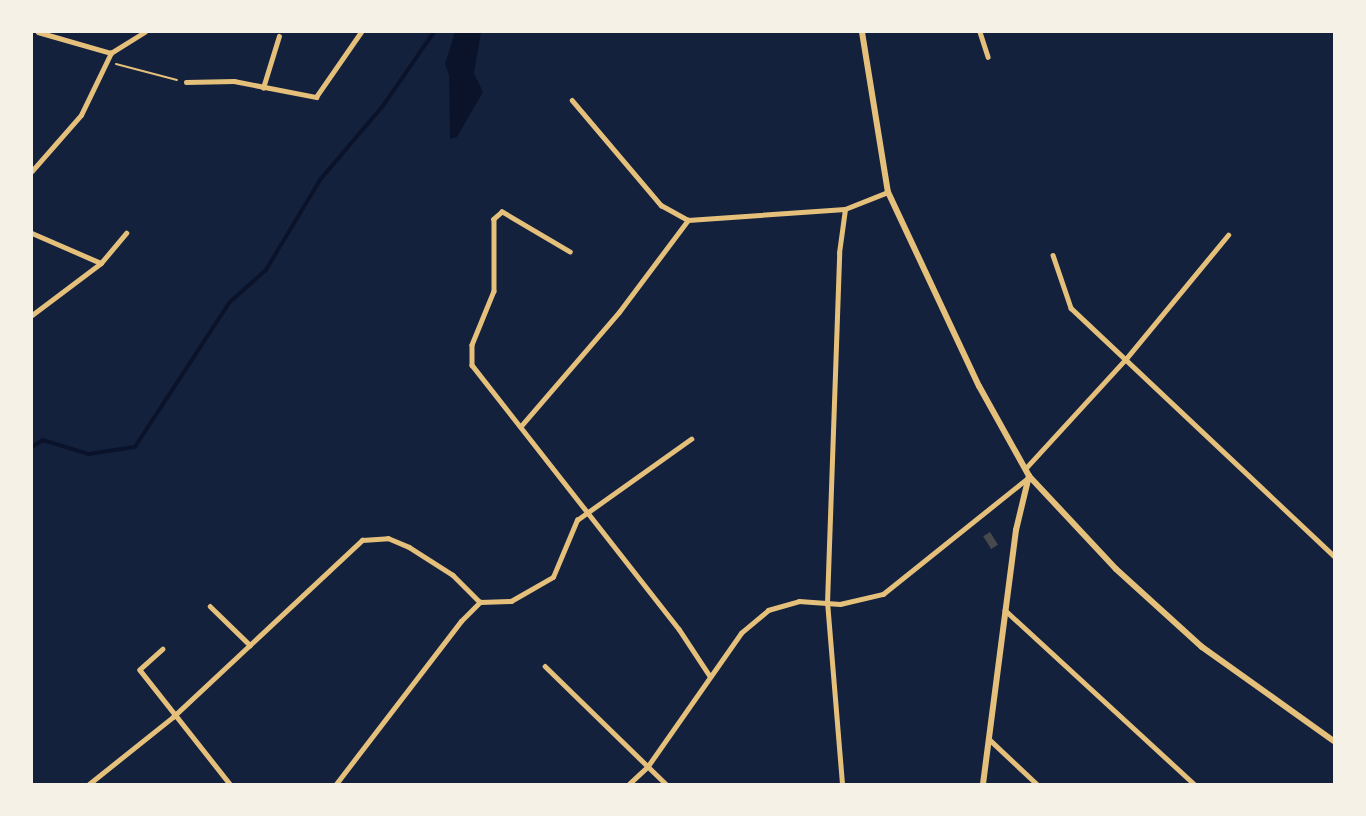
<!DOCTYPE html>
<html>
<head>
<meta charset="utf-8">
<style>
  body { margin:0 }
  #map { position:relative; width:1366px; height:816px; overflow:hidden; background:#14213d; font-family:"Open Sans",sans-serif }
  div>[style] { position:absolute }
  .water>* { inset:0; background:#0b132b }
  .stream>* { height:3.5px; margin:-1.75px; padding:0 1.75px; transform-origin:1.75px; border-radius:1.75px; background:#0b132b }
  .building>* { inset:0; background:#48494c; transform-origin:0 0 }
  .path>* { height:2px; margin:-1px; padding:0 1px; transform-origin:1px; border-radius:1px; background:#e5c07b }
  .minor>* { height:4.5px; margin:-2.25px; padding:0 2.25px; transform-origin:2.25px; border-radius:2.25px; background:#e5c07b }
  .tertiary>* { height:6px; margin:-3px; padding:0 3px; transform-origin:3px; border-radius:3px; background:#e5c07b }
  .secondary>* { height:6px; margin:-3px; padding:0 3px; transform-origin:3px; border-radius:3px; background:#e5c07b }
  span { translate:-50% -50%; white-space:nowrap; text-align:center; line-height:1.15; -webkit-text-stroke:5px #f6f1e7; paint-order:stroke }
  .frame { position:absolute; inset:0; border:33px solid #f6f1e7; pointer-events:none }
</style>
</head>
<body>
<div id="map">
  <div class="water">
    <div style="clip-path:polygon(455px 32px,481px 33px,474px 73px,483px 92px,457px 137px,450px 139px,449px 75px,445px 64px)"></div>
  </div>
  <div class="stream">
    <div style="left:32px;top:447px;width:13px;rotate:-32deg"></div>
    <div style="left:43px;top:440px;width:48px;rotate:16.9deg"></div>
    <div style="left:89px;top:454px;width:47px;rotate:-8.7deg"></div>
    <div style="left:135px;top:447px;width:173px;rotate:-56.8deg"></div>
    <div style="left:230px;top:302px;width:48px;rotate:-41.6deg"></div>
    <div style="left:266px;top:270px;width:105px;rotate:-59deg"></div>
    <div style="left:320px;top:180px;width:97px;rotate:-49.6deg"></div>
    <div style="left:383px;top:106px;width:90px;rotate:-55.4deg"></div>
  </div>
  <div class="building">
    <div style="left:990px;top:532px;width:15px;height:8px;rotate:58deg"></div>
  </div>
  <div class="path">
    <div style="left:116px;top:64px;width:63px;rotate:14.7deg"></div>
  </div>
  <div class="minor">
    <div style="left:38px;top:32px;width:76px;rotate:16deg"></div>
    <div style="left:980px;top:32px;width:26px;rotate:72deg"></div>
    <div style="left:186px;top:82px;width:48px;rotate:-1.2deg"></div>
    <div style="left:234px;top:81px;width:84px;rotate:11deg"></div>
    <div style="left:316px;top:97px;width:79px;rotate:-55.3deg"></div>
    <div style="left:263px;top:88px;width:54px;rotate:-72.9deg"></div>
    <div style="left:572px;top:100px;width:138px;rotate:49.7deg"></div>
    <div style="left:661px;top:205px;width:31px;rotate:29deg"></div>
    <div style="left:688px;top:220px;width:157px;rotate:-4deg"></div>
    <div style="left:845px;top:209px;width:46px;rotate:-21.6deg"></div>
    <div style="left:32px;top:171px;width:74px;rotate:-48.8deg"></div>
    <div style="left:81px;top:115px;width:69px;rotate:-64.2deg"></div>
    <div style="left:111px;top:53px;width:40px;rotate:-32deg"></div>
    <div style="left:32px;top:233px;width:75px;rotate:23.5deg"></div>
    <div style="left:570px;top:252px;width:79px;rotate:-149.5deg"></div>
    <div style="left:502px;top:212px;width:11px;rotate:139deg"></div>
    <div style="left:494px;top:219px;width:72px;rotate:90deg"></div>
    <div style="left:494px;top:291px;width:58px;rotate:112.2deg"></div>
    <div style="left:472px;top:345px;width:20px;rotate:90deg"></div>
    <div style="left:472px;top:365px;width:335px;rotate:51.9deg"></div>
    <div style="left:679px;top:629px;width:56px;rotate:56.6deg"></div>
    <div style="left:1053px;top:255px;width:56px;rotate:71.2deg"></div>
    <div style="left:1071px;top:308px;width:361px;rotate:43.3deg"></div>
    <div style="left:32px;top:315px;width:86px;rotate:-37deg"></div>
    <div style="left:101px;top:263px;width:39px;rotate:-50deg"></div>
    <div style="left:521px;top:426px;width:150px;rotate:-49.3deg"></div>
    <div style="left:619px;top:312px;width:115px;rotate:-53.1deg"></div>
    <div style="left:1025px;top:469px;width:148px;rotate:-47.5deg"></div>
    <div style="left:1125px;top:360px;width:162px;rotate:-50.5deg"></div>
    <div style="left:210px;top:606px;width:56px;rotate:44.3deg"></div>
    <div style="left:1005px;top:610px;width:257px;rotate:42.6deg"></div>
    <div style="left:163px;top:649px;width:31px;rotate:138deg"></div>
    <div style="left:140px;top:670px;width:145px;rotate:51.7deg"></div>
    <div style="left:545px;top:666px;width:169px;rotate:44.3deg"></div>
    <div style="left:989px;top:739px;width:66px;rotate:43.2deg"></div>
    <div style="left:89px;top:784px;width:107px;rotate:-38.6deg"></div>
    <div style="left:173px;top:717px;width:259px;rotate:-43.1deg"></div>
    <div style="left:362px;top:540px;width:26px;rotate:-4deg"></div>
    <div style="left:388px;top:538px;width:23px;rotate:23deg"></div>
    <div style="left:409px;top:547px;width:52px;rotate:32.5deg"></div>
    <div style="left:453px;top:575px;width:38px;rotate:45deg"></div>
    <div style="left:336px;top:784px;width:205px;rotate:-52.5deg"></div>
    <div style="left:461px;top:621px;width:27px;rotate:-45deg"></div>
    <div style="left:480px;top:602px;width:31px;rotate:-2deg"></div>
    <div style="left:511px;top:601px;width:48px;rotate:-29.7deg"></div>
    <div style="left:553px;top:577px;width:62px;rotate:-67.2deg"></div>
    <div style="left:577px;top:520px;width:140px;rotate:-35.4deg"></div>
    <div style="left:629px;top:784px;width:26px;rotate:-43deg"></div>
    <div style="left:648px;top:766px;width:162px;rotate:-55deg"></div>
    <div style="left:741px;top:633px;width:35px;rotate:-40deg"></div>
    <div style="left:768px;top:610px;width:32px;rotate:-16deg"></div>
    <div style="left:799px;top:601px;width:41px;rotate:4.2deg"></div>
    <div style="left:840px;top:604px;width:44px;rotate:-13.1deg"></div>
    <div style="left:883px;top:594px;width:186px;rotate:-38.7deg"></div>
    <div style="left:842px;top:784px;width:182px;rotate:-94.7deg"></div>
    <div style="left:827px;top:603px;width:350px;rotate:-88deg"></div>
    <div style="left:839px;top:253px;width:44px;rotate:-82.2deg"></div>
  </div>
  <div class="tertiary">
    <div style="left:983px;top:784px;width:256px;rotate:-82.6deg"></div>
    <div style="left:1016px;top:530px;width:56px;rotate:-76.5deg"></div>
  </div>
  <div class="secondary">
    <div style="left:862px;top:32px;width:162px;rotate:80.8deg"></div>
    <div style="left:888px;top:192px;width:214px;rotate:64.9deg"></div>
    <div style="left:979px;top:386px;width:103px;rotate:60.9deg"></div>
    <div style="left:1029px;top:476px;width:127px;rotate:46.9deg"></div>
    <div style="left:1116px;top:569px;width:116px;rotate:42.2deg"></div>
    <div style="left:1202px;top:647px;width:162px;rotate:35.5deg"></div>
  </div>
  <div class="frame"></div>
</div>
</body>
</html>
